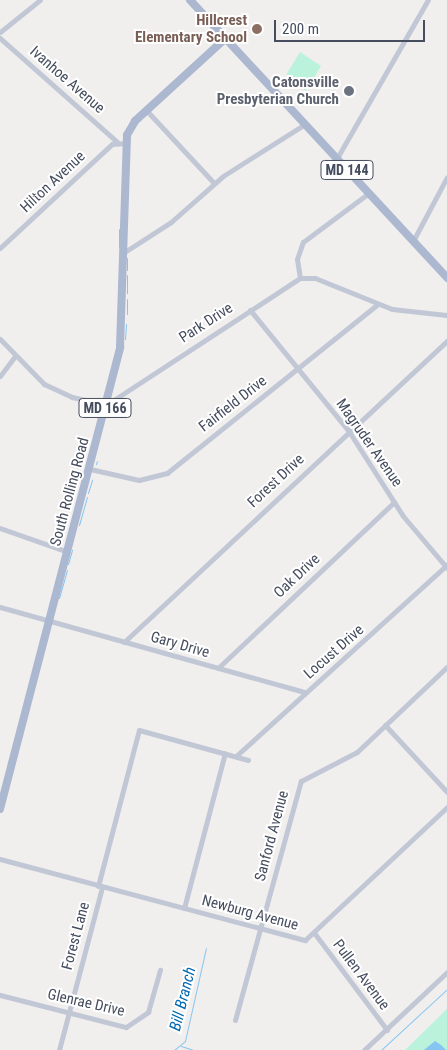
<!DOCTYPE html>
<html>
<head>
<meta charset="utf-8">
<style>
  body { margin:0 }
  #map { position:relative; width:447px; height:1050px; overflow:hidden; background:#f1efee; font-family:"Roboto Condensed",sans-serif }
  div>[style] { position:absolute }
  .green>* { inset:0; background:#baf2db }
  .water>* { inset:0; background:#84c5f2 }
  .stream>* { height:1px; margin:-0.5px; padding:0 0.5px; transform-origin:0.5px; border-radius:0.5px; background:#84c5f2 }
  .minor>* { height:5px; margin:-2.5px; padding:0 2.5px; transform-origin:2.5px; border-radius:2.5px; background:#c1c7d5 }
  .primary>* { height:8px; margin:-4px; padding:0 4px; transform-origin:4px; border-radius:4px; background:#acb7d0 }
  .dots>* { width:14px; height:14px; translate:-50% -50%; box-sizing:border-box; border:2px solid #fff; border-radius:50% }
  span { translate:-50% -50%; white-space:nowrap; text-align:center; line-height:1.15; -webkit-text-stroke:4px #fff; paint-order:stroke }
  .shield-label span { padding:1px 4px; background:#fff; border:1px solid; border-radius:4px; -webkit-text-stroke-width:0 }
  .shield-label { font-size:14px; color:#454d5e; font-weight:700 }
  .education-label { font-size:15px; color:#785e54; font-weight:700 }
  .right { translate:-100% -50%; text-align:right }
  .street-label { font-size:15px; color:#454d5e }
  .worship-label { font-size:15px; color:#5b616d; font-weight:700 }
  .water-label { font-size:16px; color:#036bb3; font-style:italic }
  .scale { position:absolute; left:274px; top:20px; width:151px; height:22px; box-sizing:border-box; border:2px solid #454d5e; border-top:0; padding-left:6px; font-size:15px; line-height:18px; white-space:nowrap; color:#454d5e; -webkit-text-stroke:4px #fff; paint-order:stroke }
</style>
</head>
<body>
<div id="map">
  <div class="green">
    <div style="clip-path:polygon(300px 52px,321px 66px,306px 91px,286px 75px)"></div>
    <div style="clip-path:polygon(447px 1009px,447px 1050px,405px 1050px)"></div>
  </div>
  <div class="water">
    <div style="clip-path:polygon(435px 1041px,441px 1045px,446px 1050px,424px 1050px)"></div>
  </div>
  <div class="stream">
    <div style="left:119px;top:247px;width:18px;rotate:-90deg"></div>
    <div style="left:127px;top:270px;width:12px;rotate:-90deg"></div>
    <div style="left:127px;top:293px;width:18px;rotate:-90deg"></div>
    <div style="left:127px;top:299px;width:15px;rotate:90deg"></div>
    <div style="left:125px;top:339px;width:15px;rotate:-86deg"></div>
    <div style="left:96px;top:464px;width:3px;rotate:-72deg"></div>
    <div style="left:88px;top:493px;width:14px;rotate:-73deg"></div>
    <div style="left:79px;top:525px;width:29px;rotate:-74deg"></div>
    <div style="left:68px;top:564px;width:15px;rotate:-74deg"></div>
    <div style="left:59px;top:598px;width:29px;rotate:-74deg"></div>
    <div style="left:181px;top:1046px;width:13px;rotate:18deg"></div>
    <div style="left:174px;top:1050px;width:14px;rotate:-39deg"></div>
    <div style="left:185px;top:1041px;width:95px;rotate:-77.3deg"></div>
    <div style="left:381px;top:1050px;width:90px;rotate:-42.7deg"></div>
  </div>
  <div class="minor">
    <div style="left:0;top:32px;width:51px;rotate:-38.7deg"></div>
    <div style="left:0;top:38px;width:157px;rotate:41.6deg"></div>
    <div style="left:147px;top:111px;width:98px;rotate:47.1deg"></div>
    <div style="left:337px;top:158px;width:182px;rotate:-60.1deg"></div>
    <div style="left:413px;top:241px;width:72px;rotate:-62deg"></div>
    <div style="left:0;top:248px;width:153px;rotate:-42.9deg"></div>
    <div style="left:112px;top:144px;width:14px;rotate:-4deg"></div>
    <div style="left:123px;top:253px;width:57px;rotate:-32.9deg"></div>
    <div style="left:171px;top:222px;width:69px;rotate:-41.5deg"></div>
    <div style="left:223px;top:176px;width:97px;rotate:-32.4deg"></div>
    <div style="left:300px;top:278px;width:19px;rotate:-99deg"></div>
    <div style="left:297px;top:259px;width:18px;rotate:-71deg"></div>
    <div style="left:303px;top:242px;width:82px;rotate:-36.6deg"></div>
    <div style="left:250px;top:310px;width:155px;rotate:50.8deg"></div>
    <div style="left:348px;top:430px;width:102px;rotate:57.4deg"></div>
    <div style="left:403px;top:516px;width:68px;rotate:49.8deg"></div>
    <div style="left:0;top:339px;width:63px;rotate:45.6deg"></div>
    <div style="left:44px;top:384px;width:31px;rotate:25deg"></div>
    <div style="left:72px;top:397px;width:35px;rotate:13deg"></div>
    <div style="left:106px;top:405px;width:232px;rotate:-33.2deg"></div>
    <div style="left:300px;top:278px;width:15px"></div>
    <div style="left:315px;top:278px;width:83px;rotate:21.9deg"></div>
    <div style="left:392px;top:309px;width:55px;rotate:6.2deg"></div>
    <div style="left:0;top:376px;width:25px;rotate:-53deg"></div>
    <div style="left:90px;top:469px;width:50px;rotate:12.7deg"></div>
    <div style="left:139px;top:480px;width:29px;rotate:-14deg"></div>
    <div style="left:167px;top:473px;width:269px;rotate:-38.7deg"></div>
    <div style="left:0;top:528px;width:72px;rotate:19.4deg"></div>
    <div style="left:0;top:607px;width:316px;rotate:15.6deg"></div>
    <div style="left:124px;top:642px;width:442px;rotate:-43deg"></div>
    <div style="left:218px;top:668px;width:242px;rotate:-43.3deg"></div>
    <div style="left:385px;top:725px;width:91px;rotate:47.2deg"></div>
    <div style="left:236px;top:756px;width:285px;rotate:-42.2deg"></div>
    <div style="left:0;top:859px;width:316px;rotate:14.9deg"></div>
    <div style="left:305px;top:940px;width:195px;rotate:-43.1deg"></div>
    <div style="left:98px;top:886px;width:161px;rotate:-75.3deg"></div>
    <div style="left:139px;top:730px;width:113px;rotate:15.4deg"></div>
    <div style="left:184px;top:908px;width:160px;rotate:-75.2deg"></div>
    <div style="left:315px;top:934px;width:120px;rotate:53.1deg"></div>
    <div style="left:0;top:995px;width:130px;rotate:14.3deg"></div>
    <div style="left:126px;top:1027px;width:27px;rotate:-34deg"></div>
    <div style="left:148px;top:1012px;width:44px;rotate:-74.1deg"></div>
    <div style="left:235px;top:1020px;width:248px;rotate:-74.6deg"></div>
    <div style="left:301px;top:781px;width:63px;rotate:-27.4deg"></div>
    <div style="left:357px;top:752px;width:124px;rotate:-43.4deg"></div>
    <div style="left:59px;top:1050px;width:169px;rotate:-75.2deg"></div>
    <div style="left:364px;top:1050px;width:114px;rotate:-43.2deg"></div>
  </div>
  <div class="primary">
    <div style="left:190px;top:0;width:379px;rotate:47.2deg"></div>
    <div style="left:0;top:809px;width:477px;rotate:-75.4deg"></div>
    <div style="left:120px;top:347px;width:212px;rotate:-88.1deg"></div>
    <div style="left:127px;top:135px;width:16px;rotate:-60deg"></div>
    <div style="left:135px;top:121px;width:123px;rotate:-42.4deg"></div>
  </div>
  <div class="dots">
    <div style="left:257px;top:29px;background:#8d6e63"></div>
    <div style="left:349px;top:91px;background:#6b7280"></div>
  </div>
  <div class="shield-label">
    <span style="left:347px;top:170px">MD 144</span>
    <span style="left:105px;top:408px">MD 166</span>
  </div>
  <div class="education-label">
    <span class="right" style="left:247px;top:29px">Hillcrest<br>Elementary School</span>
  </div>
  <div class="street-label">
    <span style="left:67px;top:80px;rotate:41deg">Ivanhoe Avenue</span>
    <span style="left:53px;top:182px;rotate:-43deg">Hilton Avenue</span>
    <span style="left:206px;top:323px;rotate:-33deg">Park Drive</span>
    <span style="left:233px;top:404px;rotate:-38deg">Fairfield Drive</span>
    <span style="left:369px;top:443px;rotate:55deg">Magruder Avenue</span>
    <span style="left:276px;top:481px;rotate:-43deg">Forest Drive</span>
    <span style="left:70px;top:492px;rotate:-75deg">South Rolling Road</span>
    <span style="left:297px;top:576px;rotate:-43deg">Oak Drive</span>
    <span style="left:180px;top:645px;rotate:16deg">Gary Drive</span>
    <span style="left:334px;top:652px;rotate:-41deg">Locust Drive</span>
    <span style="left:272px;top:836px;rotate:-75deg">Sanford Avenue</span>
    <span style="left:250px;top:913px;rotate:15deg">Newburg Avenue</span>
    <span style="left:76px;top:936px;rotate:-75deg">Forest Lane</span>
    <span style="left:361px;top:975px;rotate:53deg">Pullen Avenue</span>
    <span style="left:86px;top:1003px;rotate:13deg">Glenrae Drive</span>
  </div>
  <div class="worship-label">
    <span class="right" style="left:339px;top:91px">Catonsville<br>Presbyterian Church</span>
  </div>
  <div class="water-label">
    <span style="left:183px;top:999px;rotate:-76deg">Bill Branch</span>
  </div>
  <div class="scale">200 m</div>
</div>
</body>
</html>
